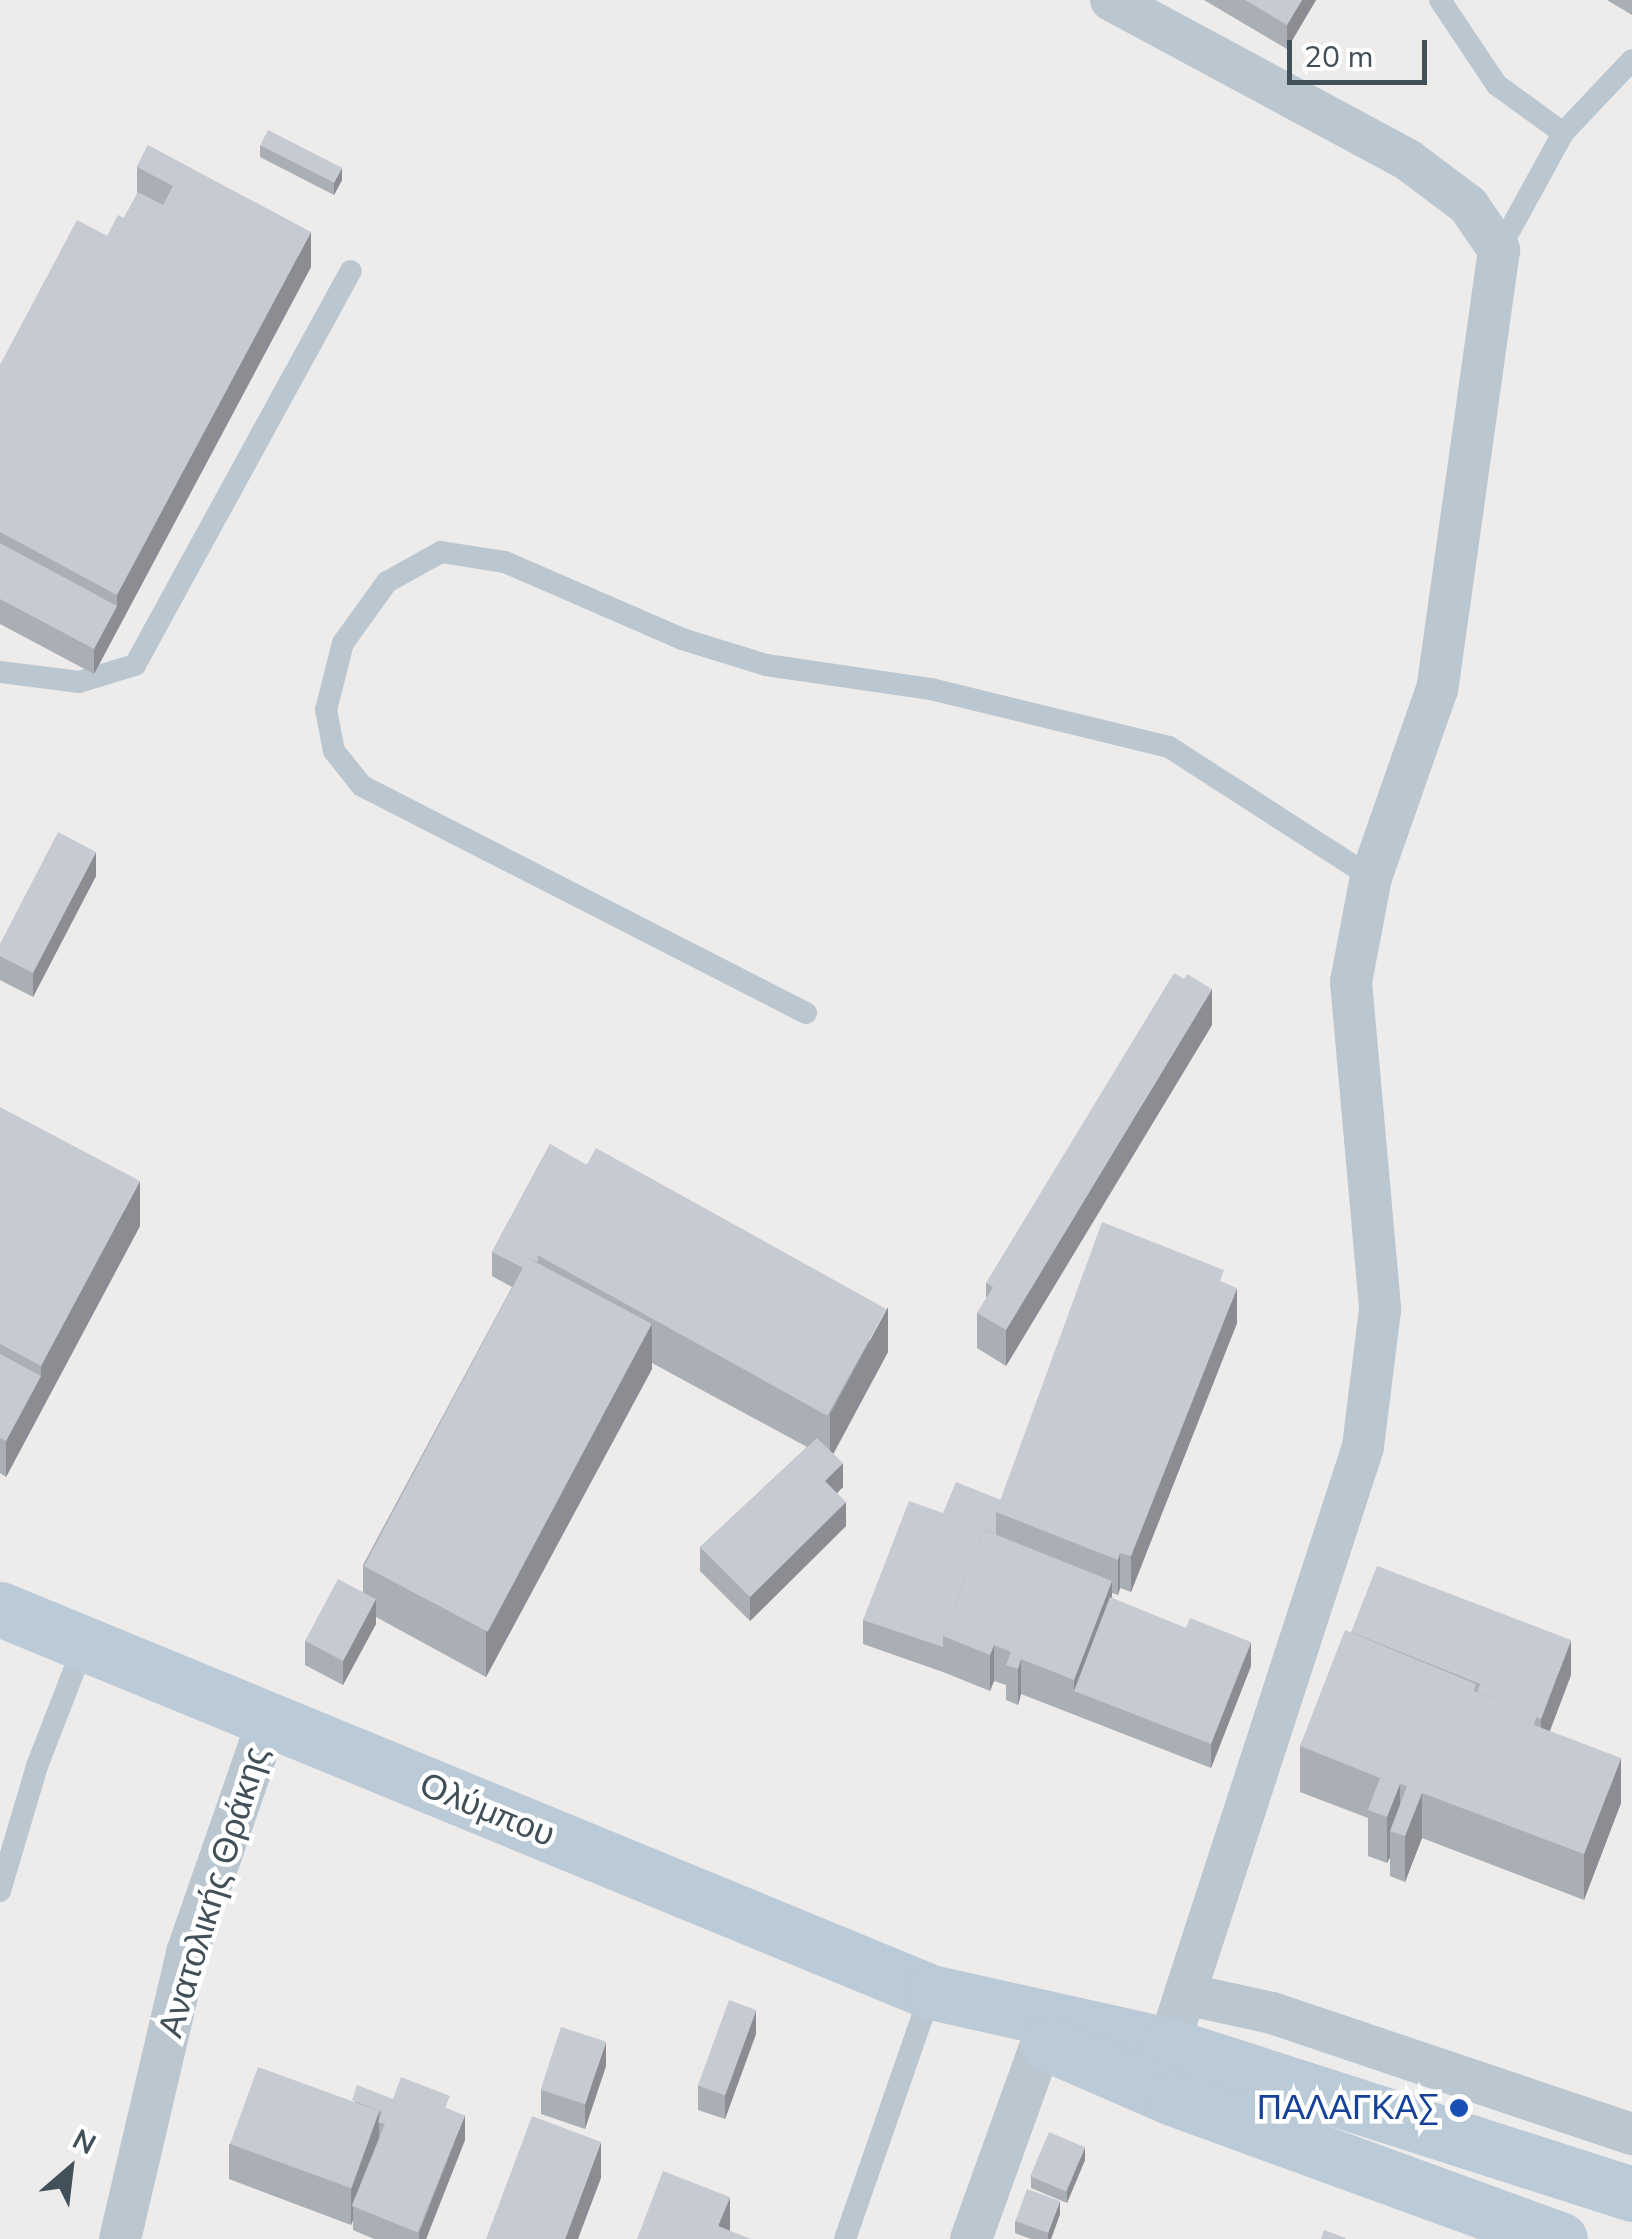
<!DOCTYPE html>
<html>
<head>
<meta charset="utf-8">
<style>
  body { margin:0 }
  #map { position:relative; width:1632px; height:2239px; overflow:hidden; background:#eeebeb; font-family:"Nunito Sans",sans-serif }
  div>[style] { position:absolute }
  .lane>* { height:22px; margin:-11px; padding:0 11px; transform-origin:11px; border-radius:11px; background:#bac7d0 }
  .street>* { height:42px; margin:-21px; padding:0 21px; transform-origin:21px; border-radius:21px; background:#bac7d0 }
  .secondary>* { height:55px; margin:-27.5px; padding:0 27.5px; transform-origin:27.5px; border-radius:27.5px; background:#bbcad7 }
  .wall>* { inset:0; background:#aaaeb5 }
  .shaded-wall>* { inset:0; background:#8b8d93 }
  .building>* { inset:0; background:#c6cad2; transform-origin:0 0 }
  .dots>* { width:28px; height:28px; translate:-50% -50%; box-sizing:border-box; border:5px solid #fff; border-radius:50% }
  span { translate:-50% -50%; white-space:nowrap; text-align:center; line-height:1.15; -webkit-text-stroke:9px #fff; paint-order:stroke }
  .street-label { font-size:35px; color:#42505a }
  .transit-label { font-size:35px; color:#164399 }
  .right { translate:-100% -50%; text-align:right }
  .north { position:absolute; left:20px; top:2119px; width:100px; height:100px; -webkit-text-stroke:8px #fff; paint-order:stroke; rotate:28deg; font-size:28px; font-weight:700; line-height:40px; text-align:center; color:#42505a }
  .north::after { content:''; display:block; margin:auto; width:35px; height:45px; background:#42505a; clip-path:polygon(50% 0,100% 100%,50% 72%,0 100%) }
  .scale { position:absolute; left:1287px; top:40px; width:140px; height:45px; box-sizing:border-box; border:5px solid #42505a; border-top:0; padding-left:12px; font-size:30px; line-height:35px; white-space:nowrap; color:#42505a; -webkit-text-stroke:8px #fff; paint-order:stroke }
</style>
</head>
<body>
<div id="map">
  <div class="lane">
    <div style="left:1440px;top:0;width:102px;rotate:56.2deg"></div>
    <div style="left:1497px;top:85px;width:82px;rotate:36deg"></div>
    <div style="left:1499px;top:250px;width:133px;rotate:-61.3deg"></div>
    <div style="left:1563px;top:133px;width:100px;rotate:-46.6deg"></div>
    <div style="left:0;top:672px;width:80px;rotate:7.2deg"></div>
    <div style="left:79px;top:682px;width:59px;rotate:-16.9deg"></div>
    <div style="left:135px;top:665px;width:449px;rotate:-61.3deg"></div>
    <div style="left:806px;top:1013px;width:499px;rotate:-152.9deg"></div>
    <div style="left:362px;top:786px;width:45px;rotate:-128.7deg"></div>
    <div style="left:334px;top:751px;width:42px;rotate:-101deg"></div>
    <div style="left:326px;top:710px;width:69px;rotate:-75.8deg"></div>
    <div style="left:343px;top:643px;width:75px;rotate:-54.2deg"></div>
    <div style="left:387px;top:582px;width:62px;rotate:-29.1deg"></div>
    <div style="left:441px;top:552px;width:65px;rotate:8.9deg"></div>
    <div style="left:505px;top:562px;width:193px;rotate:23.5deg"></div>
    <div style="left:682px;top:639px;width:88px;rotate:17.2deg"></div>
    <div style="left:766px;top:665px;width:167px;rotate:8.3deg"></div>
    <div style="left:931px;top:689px;width:245px;rotate:13.7deg"></div>
    <div style="left:1169px;top:747px;width:240px;rotate:32.8deg"></div>
    <div style="left:0;top:1891px;width:130px;rotate:-73.5deg"></div>
    <div style="left:37px;top:1766px;width:130px;rotate:-68.8deg"></div>
    <div style="left:845px;top:2239px;width:262px;rotate:-70.8deg"></div>
  </div>
  <div class="street">
    <div style="left:1111px;top:0;width:337px;rotate:28.3deg"></div>
    <div style="left:1408px;top:160px;width:75px;rotate:36.9deg"></div>
    <div style="left:1468px;top:205px;width:55px;rotate:55.4deg"></div>
    <div style="left:1499px;top:250px;width:443px;rotate:98deg"></div>
    <div style="left:1437px;top:689px;width:199px;rotate:109.3deg"></div>
    <div style="left:1371px;top:877px;width:107px;rotate:100.8deg"></div>
    <div style="left:1351px;top:982px;width:329px;rotate:84.9deg"></div>
    <div style="left:1380px;top:1310px;width:138px;rotate:97.1deg"></div>
    <div style="left:1363px;top:1447px;width:575px;rotate:108.03deg"></div>
    <div style="left:1177px;top:2019px;width:26px;rotate:-72deg"></div>
    <div style="left:1185px;top:1994px;width:89px;rotate:12.3deg"></div>
    <div style="left:1272px;top:2013px;width:380px;rotate:18.6deg"></div>
    <div style="left:120px;top:2239px;width:294px;rotate:-76.8deg"></div>
    <div style="left:187px;top:1953px;width:247px;rotate:-70.8deg"></div>
    <div style="left:971px;top:2239px;width:209px;rotate:-70.2deg"></div>
  </div>
  <div class="secondary">
    <div style="left:0;top:1609px;width:1007px;rotate:22.36deg"></div>
    <div style="left:931px;top:1992px;width:243px;rotate:12.6deg"></div>
    <div style="left:1168px;top:2045px;width:487px;rotate:17.8deg"></div>
    <div style="left:1048px;top:2044px;width:135px;rotate:23.5deg"></div>
    <div style="left:1172px;top:2098px;width:413px;rotate:20deg"></div>
  </div>
  <div class="wall">
    <div style="clip-path:polygon(1204px 0,1316px 0,1287px 49px)"></div>
    <div style="clip-path:polygon(1607px 0,1632px 0,1632px 15px)"></div>
    <div style="clip-path:polygon(148px 145px,311px 267px,94px 674px,0 624px,0 365px,107px 236px,124px 218px,137px 194px,137px 167px)"></div>
    <div style="clip-path:polygon(260px 145px,342px 180px,334px 195px,260px 157px)"></div>
    <div style="clip-path:polygon(96px 876px,33px 997px,0 980px,0 944px)"></div>
    <div style="clip-path:polygon(1212px 1025px,1006px 1366px,977px 1348px,977px 1313px,986px 1299px,986px 1283px)"></div>
    <div style="clip-path:polygon(0 1107px,140px 1226px,6px 1477px,0 1473px)"></div>
    <div style="clip-path:polygon(550px 1144px,888px 1352px,833px 1454px,843px 1487px,837px 1493px,846px 1526px,750px 1621px,700px 1571px,700px 1547px,807px 1447px,652px 1363px,652px 1369px,486px 1677px,376px 1617px,376px 1624px,343px 1685px,305px 1665px,305px 1641px,363px 1593px,363px 1565px,512px 1287px,492px 1276px,492px 1252px)"></div>
    <div style="clip-path:polygon(1224px 1282px,1237px 1323px,1131px 1592px,1120px 1588px,1118px 1595px,1112px 1593px,1112px 1598px,1251px 1666px,1211px 1768px,1021px 1694px,1018px 1705px,1006px 1700px,1006px 1685px,994px 1681px,990px 1691px,943px 1672px,863px 1644px,863px 1620px,943px 1513px,1001px 1500px)"></div>
    <div style="clip-path:polygon(1351px 1632px,1571px 1675px,1550px 1731px,1621px 1803px,1584px 1900px,1422px 1838px,1405px 1882px,1390px 1876px,1390px 1857px,1387px 1863px,1368px 1856px,1368px 1818px,1300px 1792px,1300px 1746px)"></div>
    <div style="clip-path:polygon(756px 2034px,725px 2119px,698px 2110px,698px 2086px)"></div>
    <div style="clip-path:polygon(606px 2066px,585px 2129px,541px 2114px,541px 2090px)"></div>
    <div style="clip-path:polygon(393px 2099px,449px 2109px,465px 2140px,426px 2239px,374px 2239px,353px 2230px,353px 2220px,351px 2225px,229px 2179px,229px 2144px,352px 2102px)"></div>
    <div style="clip-path:polygon(1085px 2160px,1067px 2203px,1031px 2188px,1031px 2176px)"></div>
    <div style="clip-path:polygon(1060px 2214px,1051px 2239px,1031px 2239px,1015px 2233px,1015px 2221px)"></div>
  </div>
  <div class="shaded-wall">
    <div style="clip-path:polygon(1302px 0,1316px 0,1287px 49px,1287px 25px)"></div>
    <div style="clip-path:polygon(342px 168px,342px 180px,334px 195px,334px 183px)"></div>
    <div style="clip-path:polygon(311px 232px,311px 267px,94px 674px,94px 649px,117px 606px,117px 595px)"></div>
    <div style="clip-path:polygon(96px 852px,96px 876px,33px 997px,33px 973px)"></div>
    <div style="clip-path:polygon(1212px 989px,1212px 1025px,1006px 1366px,1006px 1330px)"></div>
    <div style="clip-path:polygon(140px 1181px,140px 1226px,6px 1477px,6px 1441px,41px 1376px,41px 1366px)"></div>
    <div style="clip-path:polygon(1237px 1288px,1237px 1323px,1131px 1592px,1131px 1556px)"></div>
    <div style="clip-path:polygon(888px 1307px,888px 1352px,830px 1460px,830px 1414px)"></div>
    <div style="clip-path:polygon(652px 1324px,652px 1369px,486px 1677px,486px 1631px)"></div>
    <div style="clip-path:polygon(843px 1463px,843px 1487px,825px 1505px,825px 1481px)"></div>
    <div style="clip-path:polygon(846px 1502px,846px 1526px,750px 1621px,750px 1597px)"></div>
    <div style="clip-path:polygon(1120px 1553px,1120px 1588px,1118px 1595px,1118px 1560px)"></div>
    <div style="clip-path:polygon(1112px 1581px,1112px 1616px,1074px 1691px,1074px 1680px)"></div>
    <div style="clip-path:polygon(376px 1599px,376px 1624px,343px 1685px,343px 1661px)"></div>
    <div style="clip-path:polygon(1571px 1640px,1571px 1675px,1541px 1754px,1541px 1719px)"></div>
    <div style="clip-path:polygon(1251px 1642px,1251px 1666px,1211px 1768px,1211px 1744px)"></div>
    <div style="clip-path:polygon(994px 1645px,994px 1681px,990px 1691px,990px 1655px)"></div>
    <div style="clip-path:polygon(1021px 1659px,1021px 1694px,1018px 1705px,1018px 1669px)"></div>
    <div style="clip-path:polygon(1621px 1758px,1621px 1803px,1584px 1900px,1584px 1854px)"></div>
    <div style="clip-path:polygon(1400px 1784px,1400px 1830px,1390px 1831px,1390px 1857px,1387px 1863px,1387px 1817px)"></div>
    <div style="clip-path:polygon(1422px 1793px,1422px 1838px,1405px 1882px,1405px 1836px)"></div>
    <div style="clip-path:polygon(756px 2010px,756px 2034px,725px 2119px,725px 2095px)"></div>
    <div style="clip-path:polygon(606px 2042px,606px 2066px,585px 2129px,585px 2104px)"></div>
    <div style="clip-path:polygon(379px 2112px,379px 2148px,353px 2206px,353px 2220px,351px 2225px,351px 2190px)"></div>
    <div style="clip-path:polygon(465px 2115px,465px 2140px,426px 2239px,419px 2239px,419px 2233px)"></div>
    <div style="clip-path:polygon(601px 2142px,601px 2178px,578px 2239px,565px 2239px)"></div>
    <div style="clip-path:polygon(1085px 2147px,1085px 2160px,1067px 2203px,1067px 2191px)"></div>
    <div style="clip-path:polygon(730px 2197px,730px 2232px,718px 2226px)"></div>
    <div style="clip-path:polygon(1060px 2201px,1060px 2214px,1051px 2239px,1048px 2239px,1048px 2233px)"></div>
  </div>
  <div class="building">
    <div style="clip-path:polygon(1245px 0,1302px 0,1287px 25px)"></div>
    <div style="left:268px;top:130px;width:83px;height:17px;rotate:27deg"></div>
    <div style="clip-path:polygon(148px 145px,311px 232px,117px 595px,0 532px,0 365px,77px 220px,107px 236px,118px 215px,124px 218px,138px 192px,163px 205px,173px 186px,137px 167px)"></div>
    <div style="clip-path:polygon(0 543px,117px 606px,94px 649px,0 599px)"></div>
    <div style="clip-path:polygon(58px 832px,96px 852px,33px 973px,0 956px,0 944px)"></div>
    <div style="clip-path:polygon(1174px 973px,1184px 979px,1187px 974px,1212px 989px,1006px 1330px,977px 1313px,993px 1287px,986px 1283px)"></div>
    <div style="clip-path:polygon(0 1107px,140px 1181px,41px 1366px,0 1344px)"></div>
    <div style="clip-path:polygon(550px 1144px,587px 1165px,538px 1255px,538px 1262px,528px 1258px,523px 1268px,492px 1252px)"></div>
    <div style="left:596px;top:1148px;width:332px;height:122px;rotate:29deg"></div>
    <div style="clip-path:polygon(1102px 1222px,1224px 1270px,1220px 1281px,1237px 1288px,1131px 1556px,1120px 1553px,1118px 1560px,996px 1512px)"></div>
    <div style="left:528px;top:1258px;width:140px;height:349px;rotate:28deg"></div>
    <div style="clip-path:polygon(0 1354px,41px 1376px,6px 1441px,0 1438px)"></div>
    <div style="clip-path:polygon(817px 1438px,843px 1463px,825px 1481px,846px 1502px,750px 1597px,700px 1547px)"></div>
    <div style="clip-path:polygon(956px 1482px,1001px 1500px,996px 1512px,996px 1535px,988px 1531px,988px 1529px,943px 1513px)"></div>
    <div style="clip-path:polygon(909px 1501px,988px 1529px,988px 1531px,984px 1530px,943px 1636px,943px 1647px,863px 1620px)"></div>
    <div style="clip-path:polygon(984px 1530px,1112px 1581px,1074px 1680px,1021px 1659px,1018px 1669px,1006px 1665px,1011px 1652px,994px 1645px,990px 1655px,943px 1636px)"></div>
    <div style="clip-path:polygon(1377px 1566px,1571px 1640px,1541px 1719px,1537px 1717px,1537px 1715px,1477px 1692px,1480px 1684px,1351px 1632px)"></div>
    <div style="left:338px;top:1579px;width:43px;height:70px;rotate:28deg"></div>
    <div style="clip-path:polygon(1110px 1597px,1186px 1628px,1190px 1618px,1251px 1642px,1211px 1744px,1074px 1691px)"></div>
    <div style="clip-path:polygon(1345px 1630px,1476px 1684px,1474px 1691px,1537px 1715px,1534px 1725px,1621px 1758px,1584px 1854px,1422px 1793px,1405px 1836px,1390px 1831px,1407px 1786px,1400px 1784px,1387px 1817px,1368px 1810px,1380px 1778px,1300px 1746px)"></div>
    <div style="left:729px;top:2000px;width:29px;height:91px;rotate:20deg"></div>
    <div style="left:561px;top:2027px;width:47px;height:66px;rotate:18deg"></div>
    <div style="left:258px;top:2067px;width:129px;height:82px;rotate:20deg"></div>
    <div style="clip-path:polygon(401px 2077px,450px 2096px,445px 2108px,399px 2089px,385px 2124px,378px 2122px,382px 2112px,352px 2100px,357px 2085px,393px 2099px)"></div>
    <div style="left:399px;top:2089px;width:71px;height:126px;rotate:22deg"></div>
    <div style="clip-path:polygon(532px 2116px,601px 2142px,565px 2239px,486px 2239px)"></div>
    <div style="left:1049px;top:2132px;width:39px;height:48px;rotate:23deg"></div>
    <div style="clip-path:polygon(663px 2171px,730px 2197px,718px 2226px,751px 2239px,637px 2239px)"></div>
    <div style="left:1027px;top:2189px;width:35px;height:34px;rotate:20deg"></div>
    <div style="clip-path:polygon(1324px 2230px,1346px 2238px,1346px 2239px,1321px 2239px)"></div>
  </div>
  <div class="dots">
    <div style="left:1459px;top:2108px;background:#1a4fb4"></div>
  </div>
  <div class="street-label">
    <span style="left:487px;top:1810px;rotate:22deg">Ολύμπου</span>
    <span style="left:214px;top:1892px;rotate:-73deg">Ανατολικής Θράκης</span>
  </div>
  <div class="transit-label">
    <span class="right" style="left:1439px;top:2108px">ΠΑΛΑΓΚΑΣ</span>
  </div>
  <div class="north">N</div>
  <div class="scale">20 m</div>
</div>
</body>
</html>
